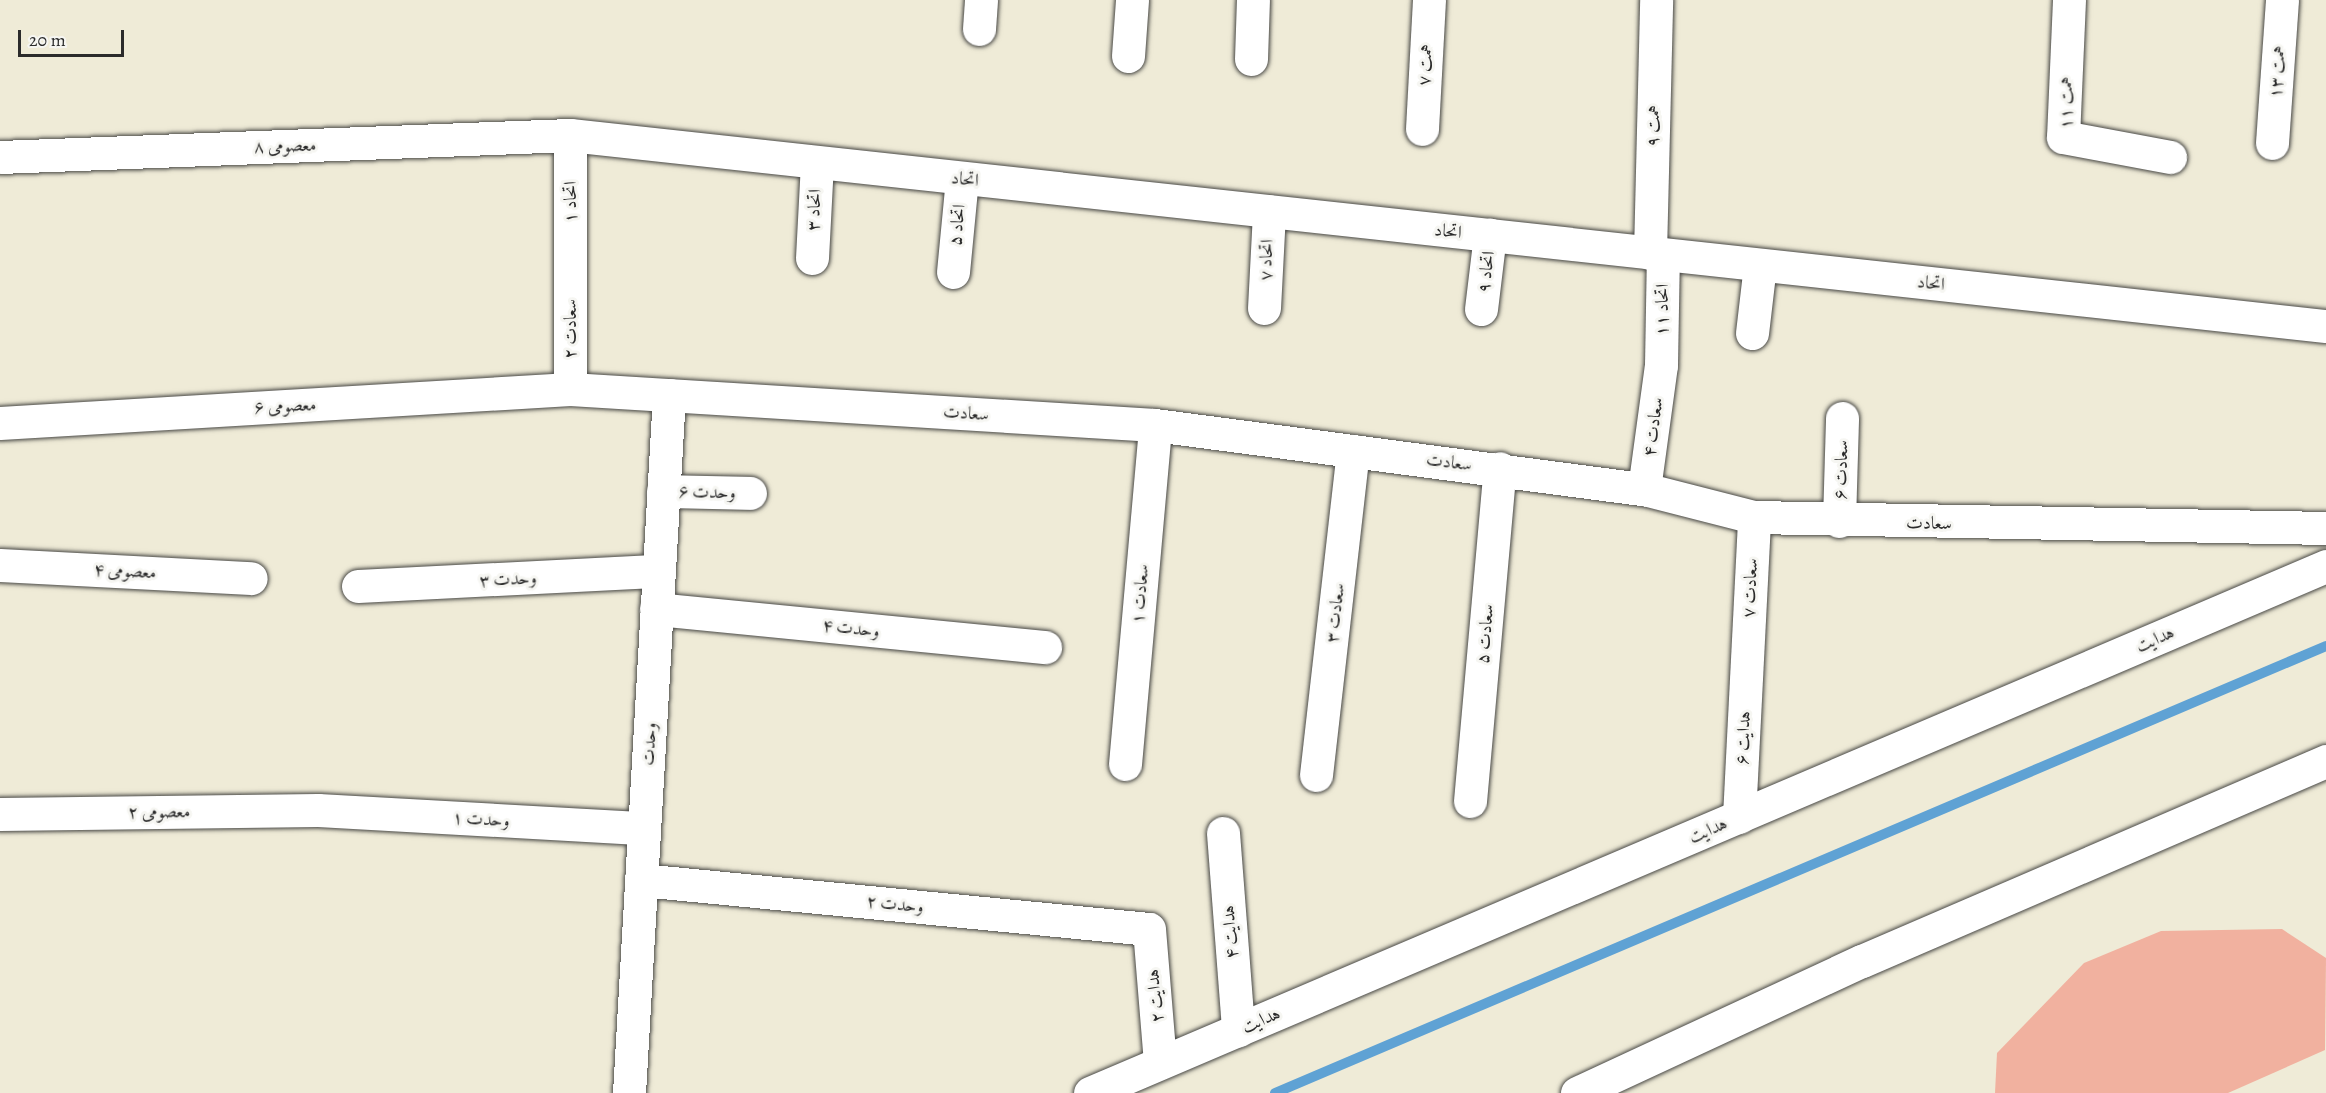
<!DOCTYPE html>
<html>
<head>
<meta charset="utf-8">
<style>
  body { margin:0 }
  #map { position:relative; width:2326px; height:1093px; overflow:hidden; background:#efebd7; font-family:Alegreya,Amiri,serif }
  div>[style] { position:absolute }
  .stream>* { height:10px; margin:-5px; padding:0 5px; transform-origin:5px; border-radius:5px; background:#5fa2d4 }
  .building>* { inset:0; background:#f1b19f }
  .roads { filter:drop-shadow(0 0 2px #484845) drop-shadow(0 0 2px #484845) }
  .minor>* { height:33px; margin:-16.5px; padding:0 16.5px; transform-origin:16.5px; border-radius:16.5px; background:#fff }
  span { translate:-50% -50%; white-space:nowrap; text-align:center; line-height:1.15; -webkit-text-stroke:6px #f6f6f2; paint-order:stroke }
  .street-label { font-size:18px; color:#2b2b2b }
  .scale { position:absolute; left:18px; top:30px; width:106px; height:27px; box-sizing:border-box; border:3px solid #2b2b2b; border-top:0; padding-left:8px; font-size:18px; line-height:21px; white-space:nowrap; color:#2b2b2b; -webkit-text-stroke:4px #f6f6f2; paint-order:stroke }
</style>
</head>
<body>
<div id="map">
  <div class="stream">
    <div style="left:1275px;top:1093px;width:1142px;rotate:-23.04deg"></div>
  </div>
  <div class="building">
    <div style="clip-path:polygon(2282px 929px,2326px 958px,2325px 1050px,2228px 1093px,1995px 1093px,1997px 1053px,2084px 963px,2161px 931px)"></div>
  </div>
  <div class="roads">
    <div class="minor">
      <div style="left:2069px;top:0;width:137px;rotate:92.5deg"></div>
      <div style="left:2063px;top:137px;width:109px;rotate:10.6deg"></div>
      <div style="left:979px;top:29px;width:29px;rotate:-86deg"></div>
      <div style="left:1128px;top:56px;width:56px;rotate:-85.9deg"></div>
      <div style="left:1251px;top:59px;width:59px;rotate:-88.1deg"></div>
      <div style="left:1422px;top:129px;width:129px;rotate:-86.9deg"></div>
      <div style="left:2272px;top:143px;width:143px;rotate:-86deg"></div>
      <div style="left:0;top:157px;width:570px;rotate:-2.21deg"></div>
      <div style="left:570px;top:135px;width:1766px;rotate:6.21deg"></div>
      <div style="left:1650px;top:253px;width:253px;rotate:-88.6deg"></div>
      <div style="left:812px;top:258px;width:95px;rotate:-87deg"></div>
      <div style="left:953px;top:272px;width:94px;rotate:-84.5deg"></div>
      <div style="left:1264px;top:308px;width:97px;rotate:-87deg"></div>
      <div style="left:1481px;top:309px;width:75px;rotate:-83.1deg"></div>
      <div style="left:1752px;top:333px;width:68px;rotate:-83.3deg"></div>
      <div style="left:570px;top:389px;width:254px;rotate:-90deg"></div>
      <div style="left:0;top:423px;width:571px;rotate:-3.41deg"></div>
      <div style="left:570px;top:389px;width:586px;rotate:3.52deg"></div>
      <div style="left:1155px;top:425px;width:493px;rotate:7.5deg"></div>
      <div style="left:1644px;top:489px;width:114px;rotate:14.3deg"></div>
      <div style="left:1754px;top:517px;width:572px;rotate:1.1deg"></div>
      <div style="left:1644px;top:489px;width:125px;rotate:-82.2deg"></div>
      <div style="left:1661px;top:365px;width:110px;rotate:-89deg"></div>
      <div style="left:663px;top:491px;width:87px;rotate:1.3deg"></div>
      <div style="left:1839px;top:521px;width:103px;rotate:-88.3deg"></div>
      <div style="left:0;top:565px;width:251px;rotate:3deg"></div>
      <div style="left:358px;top:586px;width:301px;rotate:-2.9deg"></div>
      <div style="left:656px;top:609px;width:391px;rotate:5.6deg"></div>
      <div style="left:1125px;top:764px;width:340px;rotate:-84.9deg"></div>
      <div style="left:1316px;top:775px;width:326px;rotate:-83.5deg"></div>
      <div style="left:1470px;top:801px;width:334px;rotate:-84.9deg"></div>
      <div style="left:0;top:814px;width:318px;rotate:-0.7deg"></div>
      <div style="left:318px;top:810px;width:326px;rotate:3.2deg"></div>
      <div style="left:1739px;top:817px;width:300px;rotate:-87.1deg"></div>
      <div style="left:1223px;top:833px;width:198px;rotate:85.6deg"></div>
      <div style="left:641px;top:880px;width:510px;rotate:5.51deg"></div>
      <div style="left:1149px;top:929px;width:134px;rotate:85.3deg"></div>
      <div style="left:629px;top:1093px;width:699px;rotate:-86.72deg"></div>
      <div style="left:1090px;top:1093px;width:1344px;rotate:-23.09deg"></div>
      <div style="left:1577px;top:1093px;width:314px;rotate:-24.9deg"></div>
      <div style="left:1862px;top:961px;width:505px;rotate:-23.32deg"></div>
    </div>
  </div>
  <div class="street-label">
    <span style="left:1425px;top:65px;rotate:-87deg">همت ۷</span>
    <span style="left:2277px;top:72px;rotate:-86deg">همت ۱۳</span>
    <span style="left:2066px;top:103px;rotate:-90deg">همت ۱۱</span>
    <span style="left:1653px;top:126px;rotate:-89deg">همت ۹</span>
    <span style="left:285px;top:146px;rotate:-2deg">معصومی ۸</span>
    <span style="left:965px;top:179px;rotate:6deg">اتحاد</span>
    <span style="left:570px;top:202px;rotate:-90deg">اتحاد ۱</span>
    <span style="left:814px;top:210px;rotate:-87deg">اتحاد ۳</span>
    <span style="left:957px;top:225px;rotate:-84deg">اتحاد ۵</span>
    <span style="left:1448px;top:231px;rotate:6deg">اتحاد</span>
    <span style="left:1266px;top:260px;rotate:-87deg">اتحاد ۷</span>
    <span style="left:1486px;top:272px;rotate:-83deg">اتحاد ۹</span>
    <span style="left:1931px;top:283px;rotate:6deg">اتحاد</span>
    <span style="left:1662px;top:310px;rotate:-89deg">اتحاد ۱۱</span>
    <span style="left:570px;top:329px;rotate:-90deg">سعادت ۲</span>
    <span style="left:285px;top:406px;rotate:-3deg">معصومی ۶</span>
    <span style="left:966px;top:413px;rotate:4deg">سعادت</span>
    <span style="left:1653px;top:427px;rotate:-82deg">سعادت ۴</span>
    <span style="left:1449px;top:462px;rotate:7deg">سعادت</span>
    <span style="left:1841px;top:470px;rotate:-88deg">سعادت ۶</span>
    <span style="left:707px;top:492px;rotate:1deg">وحدت ۶</span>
    <span style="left:1929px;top:523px;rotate:1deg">سعادت</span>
    <span style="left:125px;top:571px;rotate:3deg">معصومی ۴</span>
    <span style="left:508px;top:579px;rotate:-3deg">وحدت ۳</span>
    <span style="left:1750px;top:588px;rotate:-87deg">سعادت ۷</span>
    <span style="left:1140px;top:594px;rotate:-85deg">سعادت ۱</span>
    <span style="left:1335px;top:613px;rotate:-83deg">سعادت ۳</span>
    <span style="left:851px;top:628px;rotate:6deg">وحدت ۴</span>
    <span style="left:1485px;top:634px;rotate:-85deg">سعادت ۵</span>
    <span style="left:2155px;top:639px;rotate:-23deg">هدایت</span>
    <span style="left:1743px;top:738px;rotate:-87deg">هدایت ۶</span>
    <span style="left:649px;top:744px;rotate:-87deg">وحدت</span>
    <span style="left:159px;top:812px;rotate:-1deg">معصومی ۲</span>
    <span style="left:481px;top:819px;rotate:3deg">وحدت ۱</span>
    <span style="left:1708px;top:830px;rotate:-23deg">هدایت</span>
    <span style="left:895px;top:904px;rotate:5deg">وحدت ۲</span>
    <span style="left:1230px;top:932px;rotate:-94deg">هدایت ۴</span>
    <span style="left:1155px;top:996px;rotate:-95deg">هدایت ۲</span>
    <span style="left:1261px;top:1020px;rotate:-23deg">هدایت</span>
  </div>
  <div class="scale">20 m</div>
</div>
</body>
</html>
